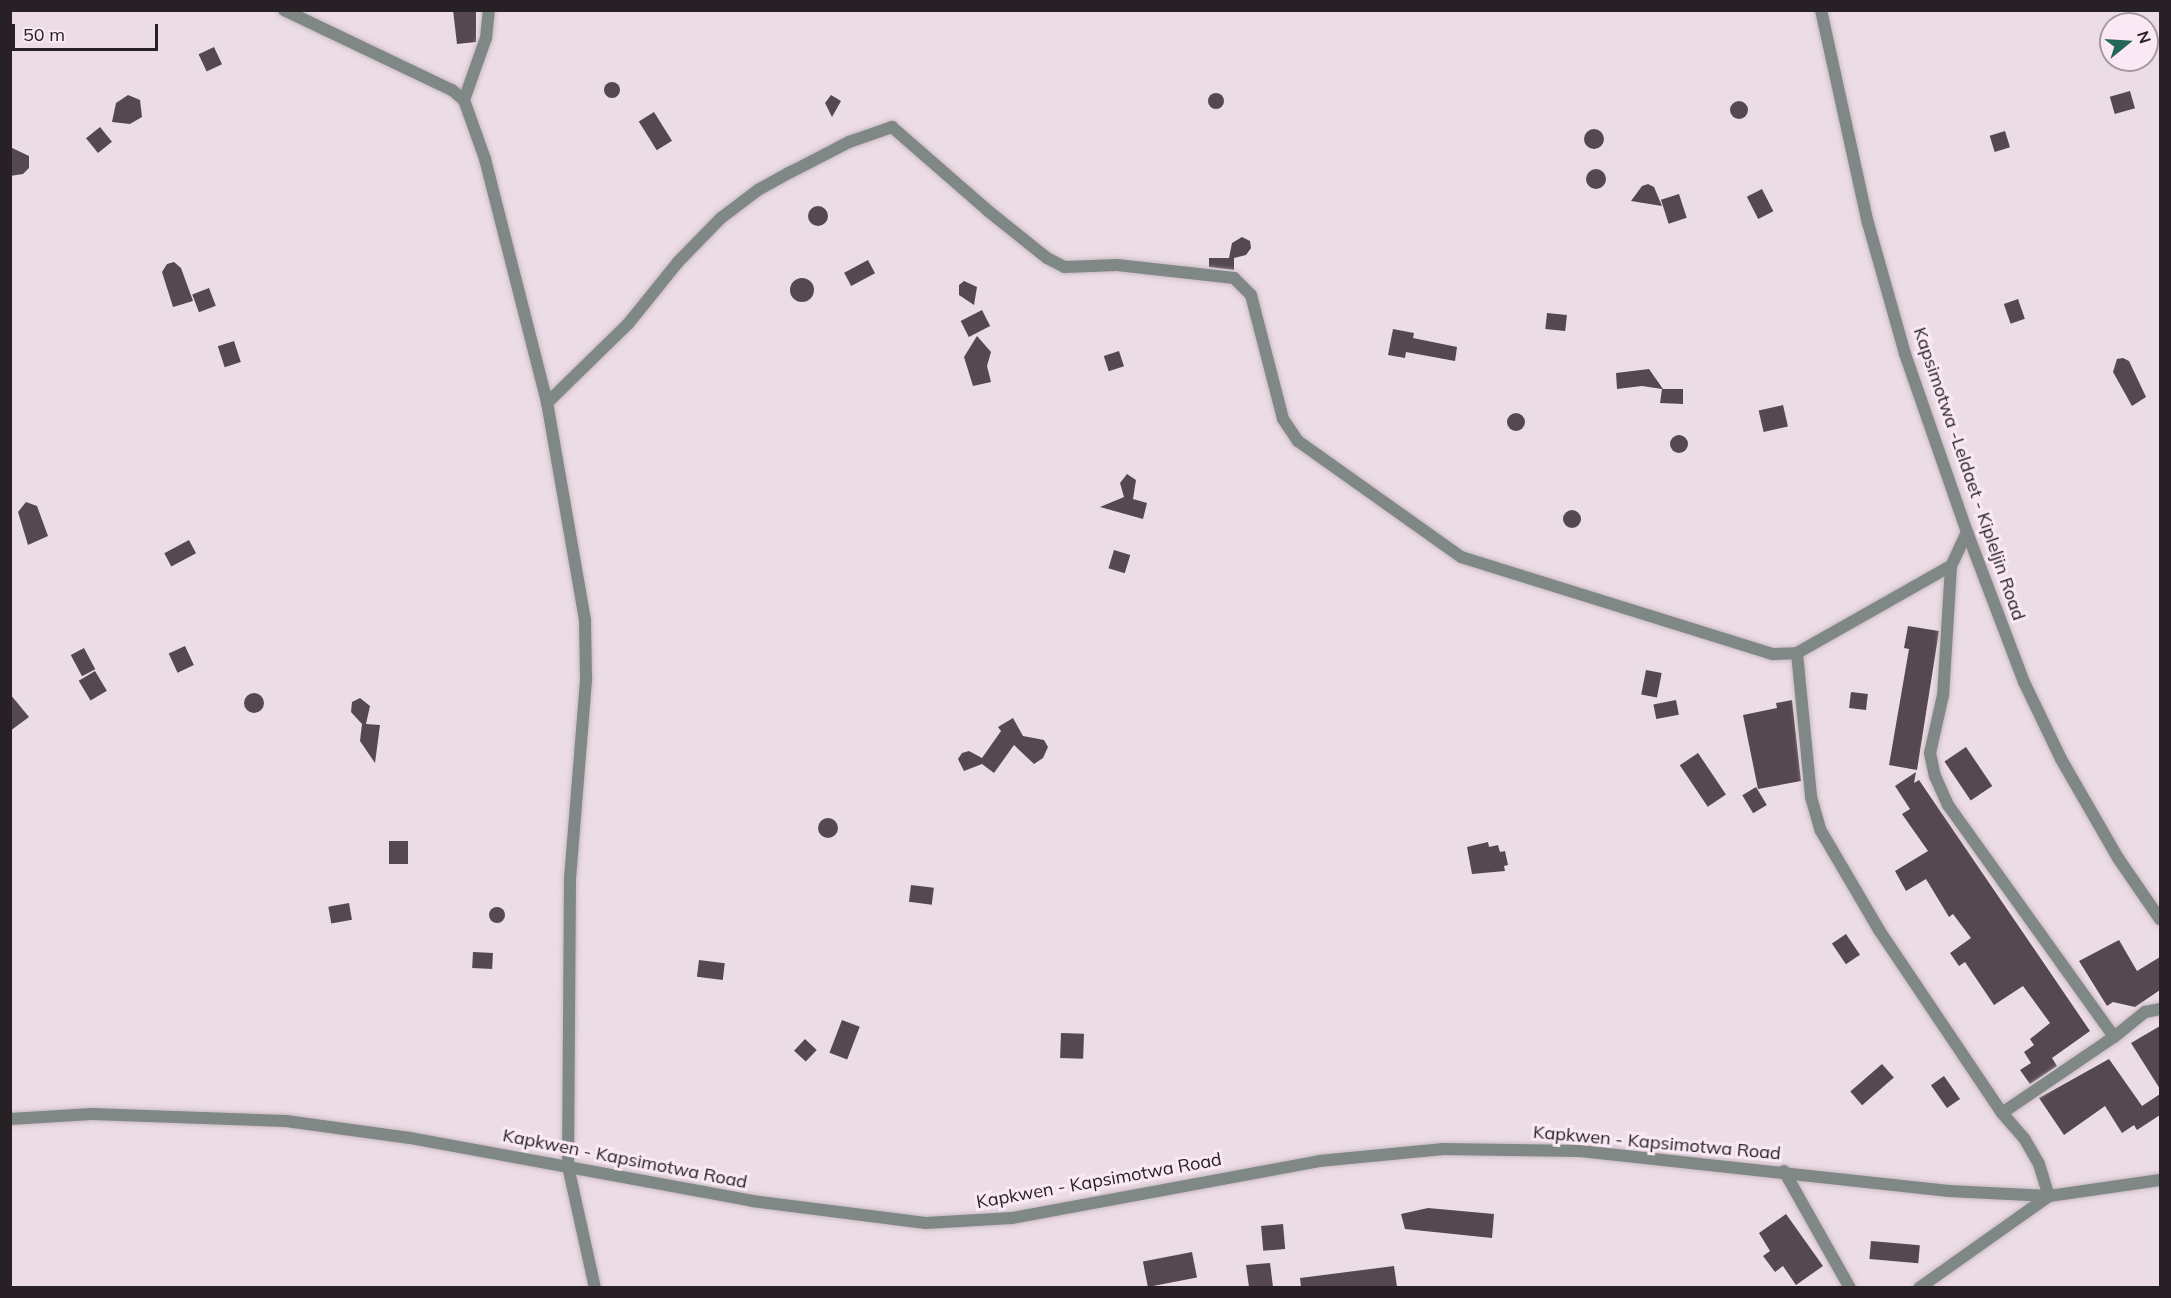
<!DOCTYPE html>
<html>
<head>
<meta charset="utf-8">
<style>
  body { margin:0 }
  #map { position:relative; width:2171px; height:1298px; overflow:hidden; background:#ecdce6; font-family:Mulish,sans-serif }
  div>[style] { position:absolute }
  .building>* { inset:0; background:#564851; transform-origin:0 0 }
  .round { border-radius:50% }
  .roads { filter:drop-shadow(0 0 2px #c9bac3) drop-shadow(0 0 2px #c9bac3) }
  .minor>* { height:12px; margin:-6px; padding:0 6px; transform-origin:6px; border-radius:6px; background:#808885 }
  .tertiary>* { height:12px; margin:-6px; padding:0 6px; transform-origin:6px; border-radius:6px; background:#808885 }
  span { translate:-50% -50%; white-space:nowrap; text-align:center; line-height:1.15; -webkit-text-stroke:6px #fae9f4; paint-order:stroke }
  .street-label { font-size:18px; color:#272125 }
  .frame { position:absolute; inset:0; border:12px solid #272125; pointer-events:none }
  .north { position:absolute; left:2099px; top:12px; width:60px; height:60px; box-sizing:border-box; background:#fae9f4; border:2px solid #a699a1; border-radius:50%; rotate:72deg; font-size:16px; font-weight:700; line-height:24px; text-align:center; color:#272125 }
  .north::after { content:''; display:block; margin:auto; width:21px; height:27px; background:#236656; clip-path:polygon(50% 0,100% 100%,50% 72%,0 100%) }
  .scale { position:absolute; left:12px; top:24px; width:146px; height:27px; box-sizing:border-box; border:3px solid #272125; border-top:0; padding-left:8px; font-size:18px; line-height:21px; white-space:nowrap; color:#272125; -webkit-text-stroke:4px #fae9f4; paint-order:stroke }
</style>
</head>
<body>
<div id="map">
  <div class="building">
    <div style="clip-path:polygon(453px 10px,476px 10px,476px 42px,457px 44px)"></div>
    <div style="left:214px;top:47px;width:19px;height:17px;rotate:65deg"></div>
    <div class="round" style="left:604px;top:82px;width:16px;height:16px"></div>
    <div style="left:2130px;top:91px;width:18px;height:21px;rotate:74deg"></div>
    <div class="round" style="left:1208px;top:93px;width:16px;height:16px"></div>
    <div style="clip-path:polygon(128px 95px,140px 100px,142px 117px,130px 124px,112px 122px,116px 103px)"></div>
    <div style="clip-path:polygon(831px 95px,841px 101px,832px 117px,825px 103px)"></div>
    <div class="round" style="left:1730px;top:101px;width:18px;height:18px"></div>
    <div style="left:654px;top:112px;width:34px;height:18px;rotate:58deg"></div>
    <div style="left:100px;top:127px;width:19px;height:18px;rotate:51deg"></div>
    <div class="round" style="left:1584px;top:129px;width:20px;height:20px"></div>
    <div style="left:2005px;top:131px;width:17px;height:16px;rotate:73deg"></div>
    <div style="clip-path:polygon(10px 147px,29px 156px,29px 168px,23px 174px,10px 176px)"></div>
    <div class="round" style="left:1586px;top:169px;width:20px;height:20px"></div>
    <div style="clip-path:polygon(1648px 184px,1654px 187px,1662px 206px,1631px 201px,1642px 186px)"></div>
    <div style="left:1762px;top:189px;width:25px;height:17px;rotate:63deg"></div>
    <div style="left:1679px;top:194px;width:25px;height:19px;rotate:72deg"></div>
    <div class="round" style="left:808px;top:206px;width:20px;height:20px"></div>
    <div style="clip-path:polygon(1242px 237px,1250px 241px,1251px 248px,1246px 255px,1234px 258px,1234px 270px,1209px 267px,1209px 258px,1229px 258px,1232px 243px)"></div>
    <div style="left:868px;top:260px;width:15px;height:27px;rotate:62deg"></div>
    <div style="clip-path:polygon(174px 262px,181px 268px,193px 301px,173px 307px,162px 272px,167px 264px)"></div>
    <div class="round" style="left:790px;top:278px;width:24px;height:24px"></div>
    <div style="clip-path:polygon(964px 281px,977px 287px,974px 305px,959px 295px,959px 285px)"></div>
    <div style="left:209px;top:288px;width:19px;height:18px;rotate:69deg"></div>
    <div style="left:2018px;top:299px;width:21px;height:15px;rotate:71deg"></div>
    <div style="left:982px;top:310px;width:18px;height:24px;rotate:63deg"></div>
    <div style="left:1547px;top:313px;width:20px;height:16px;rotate:6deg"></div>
    <div style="clip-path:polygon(1393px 329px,1414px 333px,1413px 338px,1457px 347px,1455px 361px,1406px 352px,1405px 358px,1388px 355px)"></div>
    <div style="clip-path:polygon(977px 336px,991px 352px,987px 366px,991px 382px,973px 386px,964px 357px)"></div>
    <div style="left:234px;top:341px;width:22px;height:17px;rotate:72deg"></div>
    <div style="left:1119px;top:351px;width:16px;height:16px;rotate:72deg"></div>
    <div style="clip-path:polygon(2123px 358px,2129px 361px,2146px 397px,2132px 406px,2113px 372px,2117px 359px)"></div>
    <div style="clip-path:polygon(1649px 369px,1663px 389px,1683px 389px,1683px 404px,1660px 403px,1662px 389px,1642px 386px,1617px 389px,1616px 373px)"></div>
    <div style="left:1783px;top:405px;width:22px;height:25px;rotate:77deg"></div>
    <div class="round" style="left:1507px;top:413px;width:18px;height:18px"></div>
    <div class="round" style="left:1670px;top:435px;width:18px;height:18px"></div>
    <div style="clip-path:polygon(1127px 474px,1136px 480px,1133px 499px,1147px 503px,1143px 519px,1100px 507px,1124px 497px,1120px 483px)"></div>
    <div style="clip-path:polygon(26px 502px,37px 506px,48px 536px,28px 545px,18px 512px)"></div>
    <div class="round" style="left:1563px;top:510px;width:18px;height:18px"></div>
    <div style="left:189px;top:540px;width:15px;height:28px;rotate:62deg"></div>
    <div style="left:1114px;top:550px;width:17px;height:19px;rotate:17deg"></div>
    <div style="clip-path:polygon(1908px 626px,1939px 631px,1917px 770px,1889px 765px,1909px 649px,1904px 648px)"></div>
    <div style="left:185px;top:646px;width:21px;height:18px;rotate:65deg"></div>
    <div style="left:84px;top:648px;width:24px;height:15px;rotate:62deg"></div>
    <div style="left:1646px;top:670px;width:16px;height:25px;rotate:11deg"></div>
    <div style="left:95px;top:671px;width:23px;height:19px;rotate:59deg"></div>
    <div style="left:1851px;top:692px;width:17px;height:16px;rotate:7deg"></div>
    <div class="round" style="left:244px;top:693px;width:20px;height:20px"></div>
    <div style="clip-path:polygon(10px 694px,29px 717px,10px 731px)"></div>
    <div style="clip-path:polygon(360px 698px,370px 706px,366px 724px,380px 725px,375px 763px,360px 741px,362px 724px,351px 712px,352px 702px)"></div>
    <div style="left:1676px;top:700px;width:15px;height:23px;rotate:79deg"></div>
    <div style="clip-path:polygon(1792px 700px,1801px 781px,1758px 789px,1743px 715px,1777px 708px,1776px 703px)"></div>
    <div style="clip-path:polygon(1013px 718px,1023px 736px,1044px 740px,1048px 747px,1043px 758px,1034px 764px,1014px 745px,994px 773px,982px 764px,964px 771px,958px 759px,962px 753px,969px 751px,982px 758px,1001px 731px,998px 727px)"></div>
    <div style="left:1966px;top:747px;width:47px;height:26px;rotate:56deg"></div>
    <div style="left:1698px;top:753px;width:50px;height:22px;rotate:56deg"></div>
    <div style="clip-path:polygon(1916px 772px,1914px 783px,1919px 780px,2090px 1031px,2052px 1058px,2057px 1066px,2030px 1084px,2020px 1070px,2031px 1063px,2024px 1052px,2034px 1045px,2030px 1039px,2050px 1023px,2023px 986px,1994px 1005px,1965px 962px,1959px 966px,1950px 953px,1971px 938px,1953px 914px,1949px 917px,1926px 879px,1906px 891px,1895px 871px,1928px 851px,1902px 814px,1910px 809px,1895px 786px)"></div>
    <div style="left:1756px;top:787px;width:21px;height:16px;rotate:59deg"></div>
    <div class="round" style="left:818px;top:818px;width:20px;height:20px"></div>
    <div style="left:408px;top:841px;width:23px;height:19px;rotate:90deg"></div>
    <div style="clip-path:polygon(1488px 842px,1489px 847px,1498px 845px,1500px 852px,1505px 851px,1508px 865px,1504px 866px,1505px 871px,1472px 874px,1467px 847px)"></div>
    <div style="left:911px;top:885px;width:23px;height:17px;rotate:7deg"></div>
    <div style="left:349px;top:903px;width:17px;height:21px;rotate:80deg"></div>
    <div class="round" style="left:489px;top:907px;width:16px;height:16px"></div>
    <div style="left:1846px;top:934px;width:25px;height:17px;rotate:56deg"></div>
    <div style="clip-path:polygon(2119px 940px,2137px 971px,2160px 957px,2160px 990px,2135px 1007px,2113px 1002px,2107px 1006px,2079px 961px)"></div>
    <div style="left:473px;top:952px;width:20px;height:16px;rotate:3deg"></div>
    <div style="left:699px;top:960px;width:26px;height:17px;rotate:7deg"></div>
    <div style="left:842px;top:1020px;width:19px;height:35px;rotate:21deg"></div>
    <div style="clip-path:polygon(2160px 1026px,2160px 1089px,2131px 1043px)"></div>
    <div style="left:1061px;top:1033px;width:23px;height:25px;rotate:2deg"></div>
    <div style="left:805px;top:1039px;width:16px;height:16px;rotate:43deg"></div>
    <div style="clip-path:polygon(2109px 1059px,2142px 1106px,2160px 1094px,2160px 1115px,2137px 1130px,2134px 1125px,2122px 1133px,2105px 1106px,2064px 1135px,2039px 1098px)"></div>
    <div style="left:1882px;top:1064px;width:18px;height:42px;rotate:49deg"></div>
    <div style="left:1944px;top:1076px;width:28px;height:16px;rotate:55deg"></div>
    <div style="clip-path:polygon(1428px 1208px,1494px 1214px,1492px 1238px,1405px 1229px,1401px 1214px)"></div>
    <div style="clip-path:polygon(1786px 1214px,1823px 1266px,1796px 1285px,1783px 1266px,1775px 1272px,1763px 1256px,1770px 1251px,1759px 1233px)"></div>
    <div style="left:1283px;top:1224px;width:25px;height:22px;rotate:85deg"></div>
    <div style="left:1871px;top:1241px;width:49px;height:18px;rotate:5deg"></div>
    <div style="left:1192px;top:1252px;width:26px;height:50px;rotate:79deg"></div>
    <div style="clip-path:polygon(1270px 1263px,1273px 1287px,1249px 1287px,1246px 1265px)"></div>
    <div style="clip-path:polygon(1394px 1266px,1397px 1287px,1301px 1287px,1300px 1278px)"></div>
  </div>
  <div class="roads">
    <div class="minor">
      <div style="left:284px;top:10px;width:186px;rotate:25.5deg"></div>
      <div style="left:452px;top:90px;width:16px;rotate:40deg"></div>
      <div style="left:464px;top:100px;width:63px;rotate:70.4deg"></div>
      <div style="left:485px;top:159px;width:252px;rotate:75.7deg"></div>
      <div style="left:464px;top:100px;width:66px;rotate:-70.5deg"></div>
      <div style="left:486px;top:38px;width:28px;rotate:-84deg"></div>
      <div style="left:1967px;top:532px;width:38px;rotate:115deg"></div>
      <div style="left:1951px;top:566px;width:129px;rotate:93.5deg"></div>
      <div style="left:1943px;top:695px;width:59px;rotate:102.6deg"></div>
      <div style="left:1930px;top:753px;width:24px;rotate:78deg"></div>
      <div style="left:1935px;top:776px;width:32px;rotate:66deg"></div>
      <div style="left:1948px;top:805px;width:285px;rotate:54.4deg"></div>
      <div style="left:1797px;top:653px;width:145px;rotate:84.4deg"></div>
      <div style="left:1811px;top:797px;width:35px;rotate:74deg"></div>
      <div style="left:1821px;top:831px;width:115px;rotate:59.6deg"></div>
      <div style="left:1879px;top:930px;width:220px;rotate:56.1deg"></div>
      <div style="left:2002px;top:1113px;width:33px;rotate:49deg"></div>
      <div style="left:2024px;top:1138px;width:30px;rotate:60deg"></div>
      <div style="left:2039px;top:1164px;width:34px;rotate:73deg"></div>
      <div style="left:2049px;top:1196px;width:159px;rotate:144.7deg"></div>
      <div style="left:2002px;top:1113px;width:135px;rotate:-34.2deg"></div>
      <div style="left:2114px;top:1037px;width:40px;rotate:-39deg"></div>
      <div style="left:2145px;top:1012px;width:15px;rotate:-11deg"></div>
      <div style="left:1784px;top:1171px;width:134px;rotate:60.6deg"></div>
      <div style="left:595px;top:1288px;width:125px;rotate:-102.5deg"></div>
      <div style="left:568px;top:1166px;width:287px;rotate:-89.6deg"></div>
      <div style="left:570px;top:879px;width:202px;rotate:-85.4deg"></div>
      <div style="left:586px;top:678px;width:58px;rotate:-91deg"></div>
      <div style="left:585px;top:620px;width:220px;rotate:-99.9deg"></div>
      <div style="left:547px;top:403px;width:113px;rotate:-44.3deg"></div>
      <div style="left:628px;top:324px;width:80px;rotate:-51.1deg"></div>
      <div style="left:678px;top:262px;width:62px;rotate:-45.7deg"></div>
      <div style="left:721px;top:218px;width:46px;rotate:-37.1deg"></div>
      <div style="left:758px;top:190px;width:38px;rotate:-29deg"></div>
      <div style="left:791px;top:172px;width:65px;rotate:-27.3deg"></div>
      <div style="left:849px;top:142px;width:46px;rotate:-19.2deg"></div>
      <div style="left:892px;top:127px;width:126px;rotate:41.1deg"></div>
      <div style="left:987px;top:210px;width:77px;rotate:38.7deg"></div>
      <div style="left:1047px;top:258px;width:20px;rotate:27deg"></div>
      <div style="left:1065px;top:267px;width:52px;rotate:-2.2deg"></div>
      <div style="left:1117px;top:265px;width:118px;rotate:6.3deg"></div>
      <div style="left:1234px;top:278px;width:24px;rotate:45deg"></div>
      <div style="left:1251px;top:295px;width:128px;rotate:75.5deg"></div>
      <div style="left:1283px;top:419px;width:27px;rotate:56deg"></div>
      <div style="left:1298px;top:441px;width:200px;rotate:35.4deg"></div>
      <div style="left:1461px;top:557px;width:327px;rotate:17.3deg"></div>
      <div style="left:1773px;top:654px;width:24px;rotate:-2deg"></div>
      <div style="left:1797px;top:653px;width:177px;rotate:-29.5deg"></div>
    </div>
    <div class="tertiary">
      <div style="left:1821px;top:10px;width:218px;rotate:77.6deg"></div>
      <div style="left:1868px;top:223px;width:136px;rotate:74.2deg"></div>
      <div style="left:1905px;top:354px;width:188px;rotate:70.8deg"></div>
      <div style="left:1967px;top:532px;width:160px;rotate:69.2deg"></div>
      <div style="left:2024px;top:682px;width:85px;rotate:64.3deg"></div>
      <div style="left:2061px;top:759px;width:114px;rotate:60.1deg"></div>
      <div style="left:2118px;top:858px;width:74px;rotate:55.5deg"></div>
      <div style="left:10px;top:1119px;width:82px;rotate:-3.5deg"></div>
      <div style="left:92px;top:1114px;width:194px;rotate:2.1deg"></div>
      <div style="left:286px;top:1121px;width:125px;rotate:7.8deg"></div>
      <div style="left:410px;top:1138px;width:348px;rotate:10.4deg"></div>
      <div style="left:752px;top:1201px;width:175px;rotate:7.2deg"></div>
      <div style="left:926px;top:1223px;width:86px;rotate:-3.3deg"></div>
      <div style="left:1012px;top:1218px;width:312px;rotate:-10.5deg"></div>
      <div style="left:1319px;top:1161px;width:125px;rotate:-5.5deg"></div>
      <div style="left:1443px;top:1149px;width:137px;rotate:0.8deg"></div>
      <div style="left:1580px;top:1151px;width:371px;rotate:6.2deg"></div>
      <div style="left:1949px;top:1191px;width:100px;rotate:2.9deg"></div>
      <div style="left:2049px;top:1196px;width:112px;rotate:-8.2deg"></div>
    </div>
  </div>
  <div class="street-label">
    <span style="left:1969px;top:474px;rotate:71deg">Kapsimotwa -Leldaet - Kipleljin Road</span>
    <span style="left:1657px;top:1143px;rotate:5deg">Kapkwen - Kapsimotwa Road</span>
    <span style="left:625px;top:1159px;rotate:11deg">Kapkwen - Kapsimotwa Road</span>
    <span style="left:1099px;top:1181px;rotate:-10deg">Kapkwen - Kapsimotwa Road</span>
  </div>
  <div class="frame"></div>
  <div class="north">N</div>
  <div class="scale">50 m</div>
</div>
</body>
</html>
